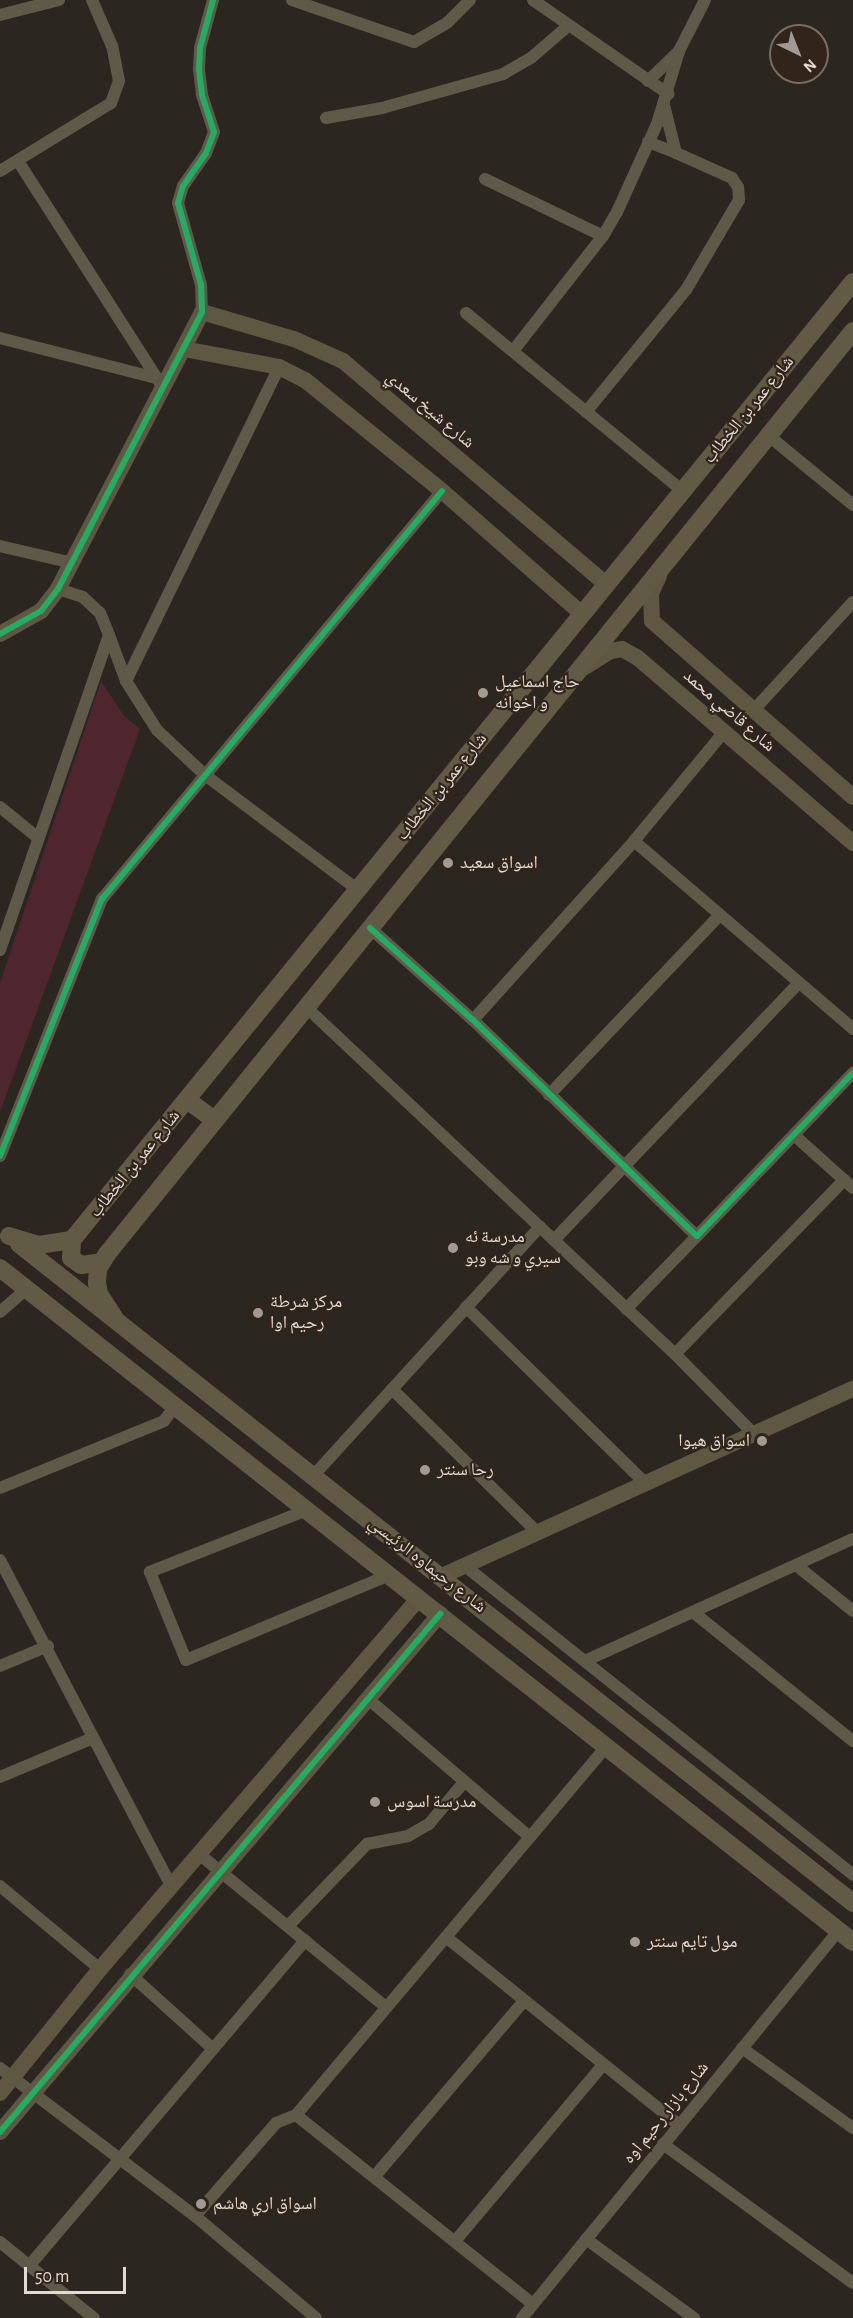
<!DOCTYPE html>
<html>
<head>
<meta charset="utf-8">
<style>
  body { margin:0 }
  #map { position:relative; width:853px; height:2318px; overflow:hidden; background:#2c2620; font-family:"Alegreya Sans","Noto Naskh Arabic",sans-serif }
  div>[style] { position:absolute }
  .green>* { inset:0; background:#4f2630 }
  .street>* { height:12px; margin:-6px; padding:0 6px; transform-origin:6px; border-radius:6px; background:#5f5949 }
  .secondary>* { height:16px; margin:-8px; padding:0 8px; transform-origin:8px; border-radius:8px; background:#5e5742 }
  .primary>* { height:18px; margin:-9px; padding:0 9px; transform-origin:9px; border-radius:9px; background:#615b45 }
  .cycleway>* { height:6px; margin:-3px; padding:0 3px; transform-origin:3px; border-radius:3px; background:#26ab63 }
  .dots>* { width:16px; height:16px; translate:-50% -50%; box-sizing:border-box; border:3px solid #31251b; border-radius:50% }
  span { translate:-50% -50%; white-space:nowrap; text-align:center; line-height:1.15; -webkit-text-stroke:4.5px #31251b; paint-order:stroke }
  .street-label { font-size:18px; color:#e1d9d2 }
  .poi-label { font-size:18px; color:#e1d9d2 }
  .left { translate:0 -50%; text-align:left }
  .right { translate:-100% -50%; text-align:right }
  .north { position:absolute; left:769px; top:24px; width:60px; height:60px; box-sizing:border-box; background:#31251b; border:2px solid #776d64; border-radius:50%; rotate:137deg; font-size:16px; font-weight:700; line-height:24px; text-align:center; color:#e1d9d2 }
  .north::after { content:''; display:block; margin:auto; width:21px; height:27px; background:#a29a94; clip-path:polygon(50% 0,100% 100%,50% 72%,0 100%) }
  .scale { position:absolute; left:24px; top:2267px; width:102px; height:27px; box-sizing:border-box; border:3px solid #e1d9d2; border-top:0; padding-left:8px; font-size:18px; line-height:21px; white-space:nowrap; color:#e1d9d2; -webkit-text-stroke:4px #31251b; paint-order:stroke }
</style>
</head>
<body>
<div id="map">
  <div class="green">
    <div style="clip-path:polygon(101px 681px,124px 716px,140px 729px,0 1112px,0 983px)"></div>
  </div>
  <div class="street">
    <div style="left:292px;top:0;width:129px;rotate:19deg"></div>
    <div style="left:414px;top:42px;width:39px;rotate:-30deg"></div>
    <div style="left:448px;top:22px;width:31px;rotate:-45deg"></div>
    <div style="left:533px;top:0;width:165px;rotate:34.8deg"></div>
    <div style="left:0;top:15px;width:61px;rotate:-14.3deg"></div>
    <div style="left:648px;top:81px;width:42px;rotate:-44deg"></div>
    <div style="left:326px;top:118px;width:57px;rotate:-10.1deg"></div>
    <div style="left:382px;top:108px;width:126px;rotate:-15.7deg"></div>
    <div style="left:503px;top:74px;width:32px;rotate:-30deg"></div>
    <div style="left:531px;top:58px;width:49px;rotate:-40.9deg"></div>
    <div style="left:648px;top:142px;width:30px;rotate:21deg"></div>
    <div style="left:18px;top:161px;width:269px;rotate:57.4deg"></div>
    <div style="left:0;top:171px;width:130px;rotate:-31.5deg"></div>
    <div style="left:111px;top:103px;width:23px;rotate:-70deg"></div>
    <div style="left:119px;top:81px;width:36px;rotate:-101deg"></div>
    <div style="left:112px;top:46px;width:50px;rotate:-113.5deg"></div>
    <div style="left:485px;top:179px;width:131px;rotate:25.8deg"></div>
    <div style="left:202px;top:312px;width:27px;rotate:-92deg"></div>
    <div style="left:201px;top:285px;width:85px;rotate:-105.7deg"></div>
    <div style="left:178px;top:203px;width:18px;rotate:-74deg"></div>
    <div style="left:183px;top:186px;width:40px;rotate:-55.1deg"></div>
    <div style="left:206px;top:153px;width:22px;rotate:-69deg"></div>
    <div style="left:214px;top:132px;width:40px;rotate:-108deg"></div>
    <div style="left:202px;top:94px;width:25px;rotate:-97deg"></div>
    <div style="left:199px;top:69px;width:21px;rotate:-87deg"></div>
    <div style="left:200px;top:48px;width:50px;rotate:-74.8deg"></div>
    <div style="left:466px;top:313px;width:281px;rotate:39.4deg"></div>
    <div style="left:0;top:338px;width:161px;rotate:14.4deg"></div>
    <div style="left:513px;top:351px;width:146px;rotate:-52deg"></div>
    <div style="left:603px;top:236px;width:28px;rotate:-60deg"></div>
    <div style="left:617px;top:212px;width:97px;rotate:-65.6deg"></div>
    <div style="left:657px;top:124px;width:76px;rotate:-73.2deg"></div>
    <div style="left:679px;top:51px;width:57px;rotate:-63deg"></div>
    <div style="left:586px;top:412px;width:158px;rotate:-50.7deg"></div>
    <div style="left:686px;top:290px;width:104px;rotate:-59.5deg"></div>
    <div style="left:739px;top:200px;width:13px;rotate:-94deg"></div>
    <div style="left:738px;top:187px;width:11px;rotate:-124deg"></div>
    <div style="left:732px;top:178px;width:61px;rotate:-155.9deg"></div>
    <div style="left:676px;top:153px;width:49px;rotate:-104deg"></div>
    <div style="left:769px;top:436px;width:109px;rotate:39.4deg"></div>
    <div style="left:0;top:546px;width:71px;rotate:13.1deg"></div>
    <div style="left:109px;top:635px;width:49px;rotate:69.7deg"></div>
    <div style="left:126px;top:681px;width:58px;rotate:57.7deg"></div>
    <div style="left:157px;top:730px;width:66px;rotate:43.2deg"></div>
    <div style="left:205px;top:775px;width:191px;rotate:36.9deg"></div>
    <div style="left:126px;top:681px;width:349px;rotate:-64deg"></div>
    <div style="left:753px;top:711px;width:148px;rotate:-47.5deg"></div>
    <div style="left:0;top:807px;width:49px;rotate:39.2deg"></div>
    <div style="left:634px;top:841px;width:289px;rotate:40.6deg"></div>
    <div style="left:370px;top:928px;width:138px;rotate:41.8deg"></div>
    <div style="left:473px;top:1020px;width:311px;rotate:44deg"></div>
    <div style="left:697px;top:1236px;width:226px;rotate:-46.3deg"></div>
    <div style="left:0;top:950px;width:333px;rotate:-70.9deg"></div>
    <div style="left:109px;top:635px;width:24px;rotate:-112deg"></div>
    <div style="left:100px;top:613px;width:23px;rotate:-137deg"></div>
    <div style="left:83px;top:597px;width:26px;rotate:-162deg"></div>
    <div style="left:306px;top:1007px;width:507px;rotate:43.24deg"></div>
    <div style="left:675px;top:1354px;width:112px;rotate:45.4deg"></div>
    <div style="left:473px;top:1020px;width:241px;rotate:-48deg"></div>
    <div style="left:634px;top:841px;width:141px;rotate:-50.5deg"></div>
    <div style="left:549px;top:1095px;width:248px;rotate:-46.5deg"></div>
    <div style="left:794px;top:1135px;width:79px;rotate:41.9deg"></div>
    <div style="left:0;top:1156px;width:277px;rotate:-68.4deg"></div>
    <div style="left:102px;top:899px;width:531px;rotate:-50.19deg"></div>
    <div style="left:554px;top:1240px;width:355px;rotate:-46.4deg"></div>
    <div style="left:466px;top:1307px;width:252px;rotate:44.5deg"></div>
    <div style="left:626px;top:1309px;width:102px;rotate:-45.8deg"></div>
    <div style="left:0;top:1312px;width:35px;rotate:-41deg"></div>
    <div style="left:675px;top:1354px;width:243px;rotate:-45.8deg"></div>
    <div style="left:392px;top:1389px;width:205px;rotate:44.6deg"></div>
    <div style="left:314px;top:1475px;width:336px;rotate:-47.7deg"></div>
    <div style="left:0;top:1488px;width:177px;rotate:-22.2deg"></div>
    <div style="left:164px;top:1421px;width:19px;rotate:-54deg"></div>
    <div style="left:307px;top:1510px;width:169px;rotate:158.5deg"></div>
    <div style="left:150px;top:1572px;width:95px;rotate:67.8deg"></div>
    <div style="left:186px;top:1660px;width:220px;rotate:-22.7deg"></div>
    <div style="left:0;top:1560px;width:368px;rotate:62.3deg"></div>
    <div style="left:796px;top:1565px;width:73px;rotate:38.9deg"></div>
    <div style="left:465px;top:1566px;width:496px;rotate:38.5deg"></div>
    <div style="left:693px;top:1612px;width:206px;rotate:38.9deg"></div>
    <div style="left:587px;top:1660px;width:292px;rotate:-24.5deg"></div>
    <div style="left:0;top:1666px;width:52px;rotate:-22.6deg"></div>
    <div style="left:367px;top:1698px;width:214px;rotate:40.5deg"></div>
    <div style="left:0;top:1777px;width:101px;rotate:-22.8deg"></div>
    <div style="left:199px;top:1854px;width:242px;rotate:39.3deg"></div>
    <div style="left:0;top:1886px;width:130px;rotate:39.7deg"></div>
    <div style="left:288px;top:1926px;width:114px;rotate:-46.1deg"></div>
    <div style="left:367px;top:1844px;width:42px;rotate:-11deg"></div>
    <div style="left:408px;top:1836px;width:24px;rotate:-30deg"></div>
    <div style="left:429px;top:1824px;width:55px;rotate:-50.2deg"></div>
    <div style="left:446px;top:1937px;width:299px;rotate:38.9deg"></div>
    <div style="left:130px;top:1974px;width:112px;rotate:42.1deg"></div>
    <div style="left:742px;top:2048px;width:137px;rotate:35.8deg"></div>
    <div style="left:0;top:2068px;width:245px;rotate:37.2deg"></div>
    <div style="left:195px;top:2216px;width:158px;rotate:40.1deg"></div>
    <div style="left:296px;top:2115px;width:481px;rotate:-49.9deg"></div>
    <div style="left:663px;top:2144px;width:235px;rotate:36.2deg"></div>
    <div style="left:375px;top:2176px;width:228px;rotate:-49.6deg"></div>
    <div style="left:195px;top:2216px;width:123px;rotate:-48.9deg"></div>
    <div style="left:276px;top:2123px;width:22px;rotate:-22deg"></div>
    <div style="left:296px;top:2115px;width:303px;rotate:38.6deg"></div>
    <div style="left:586px;top:2239px;width:134px;rotate:36.2deg"></div>
    <div style="left:456px;top:2240px;width:229px;rotate:-50deg"></div>
    <div style="left:0;top:2242px;width:121px;rotate:39deg"></div>
    <div style="left:29px;top:2266px;width:427px;rotate:-49.7deg"></div>
    <div style="left:522px;top:2318px;width:501px;rotate:-50.75deg"></div>
  </div>
  <div class="secondary">
    <div style="left:184px;top:349px;width:97px;rotate:10.7deg"></div>
    <div style="left:279px;top:367px;width:29px;rotate:27deg"></div>
    <div style="left:305px;top:380px;width:176px;rotate:39deg"></div>
    <div style="left:442px;top:491px;width:186px;rotate:41.3deg"></div>
    <div style="left:659px;top:576px;width:19px;rotate:115deg"></div>
    <div style="left:651px;top:593px;width:28px;rotate:88deg"></div>
    <div style="left:652px;top:621px;width:267px;rotate:41.2deg"></div>
    <div style="left:0;top:634px;width:47px;rotate:-29.3deg"></div>
    <div style="left:41px;top:611px;width:28px;rotate:-52deg"></div>
    <div style="left:58px;top:589px;width:312px;rotate:-62.5deg"></div>
    <div style="left:202px;top:312px;width:96px;rotate:16.4deg"></div>
    <div style="left:294px;top:339px;width:54px;rotate:24.2deg"></div>
    <div style="left:343px;top:361px;width:346px;rotate:40.3deg"></div>
    <div style="left:585px;top:667px;width:31px;rotate:-32deg"></div>
    <div style="left:611px;top:651px;width:11px;rotate:-10deg"></div>
    <div style="left:622px;top:649px;width:18px;rotate:29deg"></div>
    <div style="left:638px;top:658px;width:284px;rotate:40.7deg"></div>
    <div style="left:442px;top:1576px;width:452px;rotate:-24.5deg"></div>
    <div style="left:0;top:2093px;width:159px;rotate:-51.1deg"></div>
    <div style="left:100px;top:1969px;width:489px;rotate:-49.3deg"></div>
    <div style="left:0;top:2132px;width:680px;rotate:-49.65deg"></div>
  </div>
  <div class="primary">
    <div style="left:187px;top:1100px;width:34px;rotate:36deg"></div>
    <div style="left:9px;top:1236px;width:31px;rotate:17deg"></div>
    <div style="left:39px;top:1245px;width:33px;rotate:-9deg"></div>
    <div style="left:72px;top:1240px;width:1236px;rotate:-50.81deg"></div>
    <div style="left:72px;top:1240px;width:18px;rotate:93deg"></div>
    <div style="left:71px;top:1258px;width:12px;rotate:35deg"></div>
    <div style="left:81px;top:1265px;width:21px;rotate:-8deg"></div>
    <div style="left:19px;top:1244px;width:1063px;rotate:38.31deg"></div>
    <div style="left:0;top:1268px;width:1087px;rotate:38.31deg"></div>
    <div style="left:114px;top:1317px;width:27px;rotate:-123deg"></div>
    <div style="left:99px;top:1294px;width:11px;rotate:-100deg"></div>
    <div style="left:97px;top:1283px;width:14px;rotate:-86deg"></div>
    <div style="left:98px;top:1269px;width:17px;rotate:-59deg"></div>
    <div style="left:107px;top:1254px;width:1187px;rotate:-51.05deg"></div>
  </div>
  <div class="cycleway">
    <div style="left:0;top:634px;width:47px;rotate:-29.3deg"></div>
    <div style="left:41px;top:611px;width:28px;rotate:-52deg"></div>
    <div style="left:58px;top:589px;width:312px;rotate:-62.5deg"></div>
    <div style="left:202px;top:312px;width:27px;rotate:-92deg"></div>
    <div style="left:201px;top:285px;width:85px;rotate:-105.7deg"></div>
    <div style="left:178px;top:203px;width:18px;rotate:-74deg"></div>
    <div style="left:183px;top:186px;width:40px;rotate:-55.1deg"></div>
    <div style="left:206px;top:153px;width:22px;rotate:-69deg"></div>
    <div style="left:214px;top:132px;width:40px;rotate:-108deg"></div>
    <div style="left:202px;top:94px;width:25px;rotate:-97deg"></div>
    <div style="left:199px;top:69px;width:21px;rotate:-87deg"></div>
    <div style="left:200px;top:48px;width:50px;rotate:-74.8deg"></div>
    <div style="left:370px;top:928px;width:138px;rotate:41.8deg"></div>
    <div style="left:473px;top:1020px;width:311px;rotate:44deg"></div>
    <div style="left:697px;top:1236px;width:226px;rotate:-46.3deg"></div>
    <div style="left:0;top:1156px;width:277px;rotate:-68.4deg"></div>
    <div style="left:102px;top:899px;width:531px;rotate:-50.19deg"></div>
    <div style="left:0;top:2132px;width:680px;rotate:-49.65deg"></div>
  </div>
  <div class="dots">
    <div style="left:483px;top:693px;background:#a29a94"></div>
    <div style="left:448px;top:863px;background:#a29a94"></div>
    <div style="left:453px;top:1248px;background:#a29a94"></div>
    <div style="left:258px;top:1313px;background:#a29a94"></div>
    <div style="left:762px;top:1441px;background:#a29a94"></div>
    <div style="left:425px;top:1470px;background:#a29a94"></div>
    <div style="left:375px;top:1802px;background:#a29a94"></div>
    <div style="left:635px;top:1942px;background:#a29a94"></div>
    <div style="left:201px;top:2204px;background:#a29a94"></div>
  </div>
  <div class="street-label">
    <span style="left:430px;top:410px;rotate:40deg">شارع شيخ سعدي</span>
    <span style="left:749px;top:410px;rotate:-51deg">شارع عمر بن الخطاب</span>
    <span style="left:729px;top:711px;rotate:41deg">شارع قاضي محمد</span>
    <span style="left:442px;top:787px;rotate:-51deg">شارع عمر بن الخطاب</span>
    <span style="left:135px;top:1164px;rotate:-51deg">شارع عمر بن الخطاب</span>
    <span style="left:427px;top:1565px;rotate:38deg">شارع رحيماوه الرئيسي</span>
    <span style="left:666px;top:2113px;rotate:-51deg">شارع بازار رحيم اوه</span>
  </div>
  <div class="poi-label">
    <span class="left" style="left:495px;top:693px">حاج اسماعيل<br>و اخوانه</span>
    <span class="left" style="left:460px;top:863px">اسواق سعيد</span>
    <span class="left" style="left:465px;top:1248px">مدرسة ئه<br>سيري و شه وبو</span>
    <span class="left" style="left:270px;top:1313px">مركز شرطة<br>رحيم اوا</span>
    <span class="right" style="left:750px;top:1441px">اسواق هيوا</span>
    <span class="left" style="left:437px;top:1470px">رحا سنتر</span>
    <span class="left" style="left:387px;top:1802px">مدرسة اسوس</span>
    <span class="left" style="left:647px;top:1942px">مول تايم سنتر</span>
    <span class="left" style="left:213px;top:2204px">اسواق اري هاشم</span>
  </div>
  <div class="north">N</div>
  <div class="scale">50 m</div>
</div>
</body>
</html>
